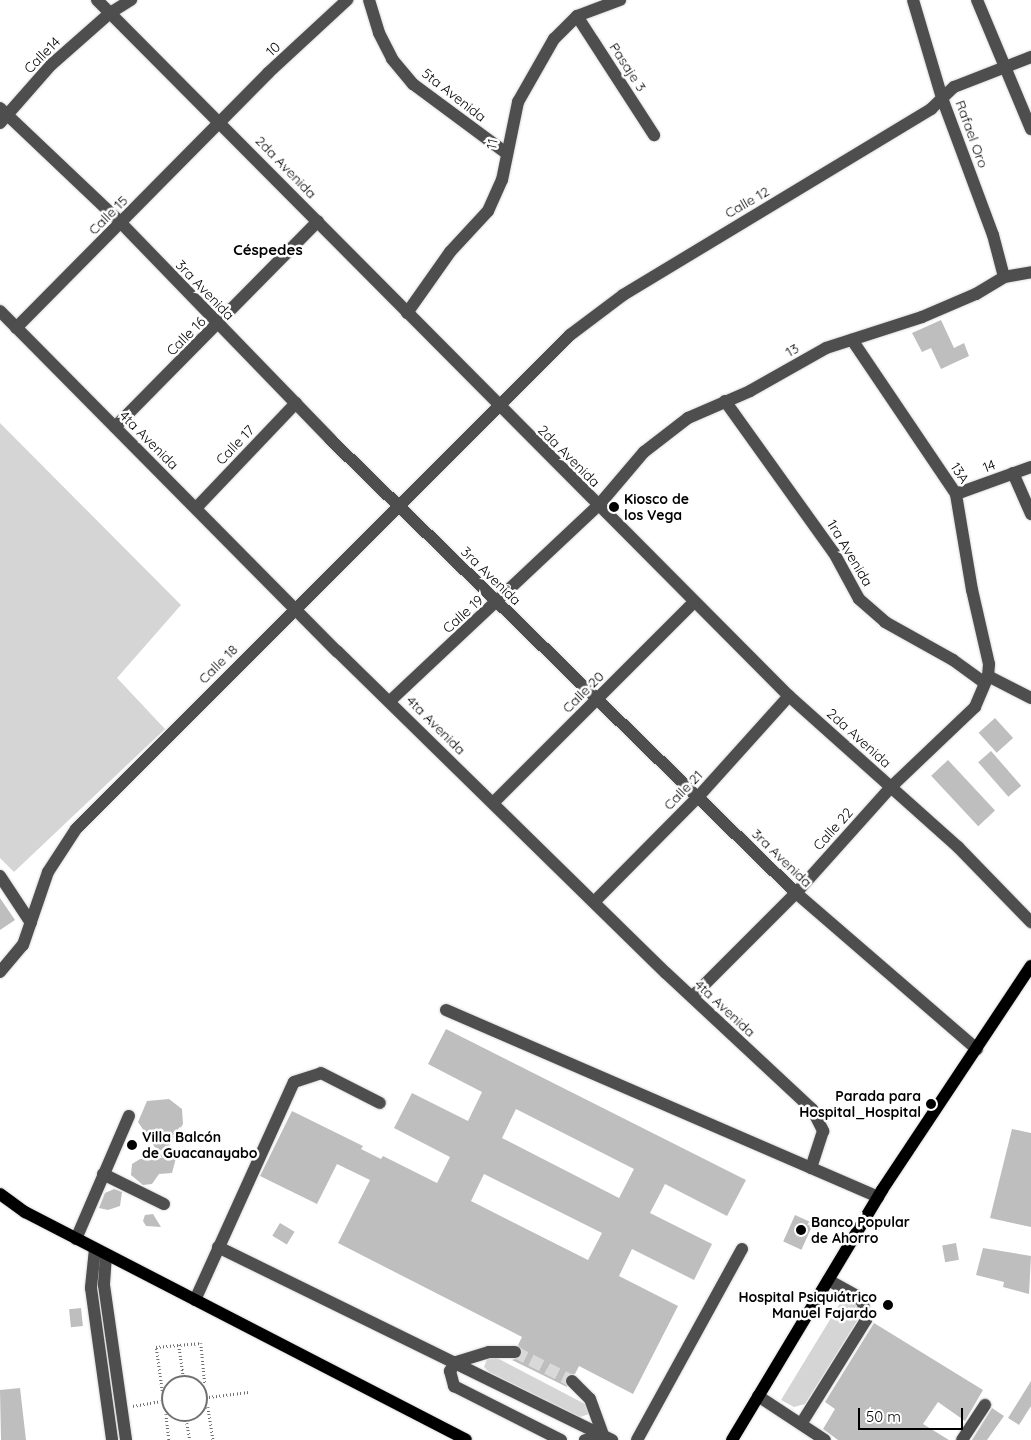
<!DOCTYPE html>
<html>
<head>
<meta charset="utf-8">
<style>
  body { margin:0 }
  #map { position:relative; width:1031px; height:1440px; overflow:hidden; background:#fff; font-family:Quicksand,sans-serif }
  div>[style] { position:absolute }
  .green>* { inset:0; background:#d5d5d5 }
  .building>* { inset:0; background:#bebebe; transform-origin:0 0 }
  .minor-tunnel>* { height:12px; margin-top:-6px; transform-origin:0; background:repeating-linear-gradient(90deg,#d9d9d9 0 12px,transparent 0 18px) }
  .path>* { height:2.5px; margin-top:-1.25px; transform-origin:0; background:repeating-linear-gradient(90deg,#707070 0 1px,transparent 0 3.5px) }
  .path>.ring { margin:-1.25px; padding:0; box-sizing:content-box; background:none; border:2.5px solid #707070; border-radius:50% }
  .roads { filter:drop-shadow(0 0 1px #dbdbdb) drop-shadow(0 0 1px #dbdbdb) }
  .minor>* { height:12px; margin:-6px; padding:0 6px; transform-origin:6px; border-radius:6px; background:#4e4e4e }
  .major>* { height:12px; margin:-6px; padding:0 6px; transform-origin:6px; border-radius:6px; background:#000 }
  .dots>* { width:14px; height:14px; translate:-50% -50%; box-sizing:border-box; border:2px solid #fff; border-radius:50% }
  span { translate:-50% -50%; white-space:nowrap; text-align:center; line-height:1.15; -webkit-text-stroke:5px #fff; paint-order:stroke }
  .street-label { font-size:14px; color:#000 }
  .poi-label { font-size:14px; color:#000; font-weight:700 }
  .left { translate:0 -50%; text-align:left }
  .right { translate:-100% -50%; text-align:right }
  .neighbourhood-label { font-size:15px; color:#000; font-weight:700 }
  .scale { position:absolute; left:858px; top:1408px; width:105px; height:22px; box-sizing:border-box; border:2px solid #000; border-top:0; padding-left:6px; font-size:15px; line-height:18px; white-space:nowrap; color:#000; -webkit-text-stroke:4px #fff; paint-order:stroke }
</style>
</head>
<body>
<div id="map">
  <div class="green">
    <div style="clip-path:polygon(0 423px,181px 605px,117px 678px,165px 729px,14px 872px,0 858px)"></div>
    <div style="clip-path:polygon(845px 1295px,855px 1301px,862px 1313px,805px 1404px,794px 1407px,781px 1400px)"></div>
    <div style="clip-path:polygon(488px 1357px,495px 1357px,585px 1404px,589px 1414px,580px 1417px,489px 1372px,484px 1367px)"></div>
  </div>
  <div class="building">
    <div style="clip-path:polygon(941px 320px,954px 348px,964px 343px,969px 356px,941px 369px,931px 348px,922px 352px,912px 333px)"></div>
    <div style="left:995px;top:718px;width:27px;height:22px;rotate:48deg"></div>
    <div style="left:991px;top:751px;width:46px;height:17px;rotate:49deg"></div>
    <div style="left:948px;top:760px;width:69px;height:23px;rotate:47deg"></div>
    <div style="clip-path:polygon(0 898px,15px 920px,0 930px)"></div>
    <div style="clip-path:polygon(evenodd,446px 1029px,746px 1180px,727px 1216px,665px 1184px,650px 1213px,712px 1244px,694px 1280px,632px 1249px,619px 1276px,678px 1306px,633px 1394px,579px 1366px,575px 1374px,566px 1376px,567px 1387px,512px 1360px,522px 1356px,518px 1345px,522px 1337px,338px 1243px,370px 1180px,337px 1164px,317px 1204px,260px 1176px,292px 1111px,363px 1146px,361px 1149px,381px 1159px,383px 1156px,437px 1183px,450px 1157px,394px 1128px,412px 1093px,468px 1121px,482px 1092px,428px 1064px,446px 1029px,516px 1109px,634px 1169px,619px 1198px,502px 1138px,516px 1109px,446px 1029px,484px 1174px,602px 1233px,588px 1260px,471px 1201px,484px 1174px)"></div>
    <div style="clip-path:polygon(169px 1099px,182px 1109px,183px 1124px,168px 1148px,176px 1158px,172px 1173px,159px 1174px,152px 1184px,143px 1185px,131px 1175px,132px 1164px,140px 1159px,162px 1158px,138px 1122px,147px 1101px)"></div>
    <div style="clip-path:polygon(1012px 1129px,1031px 1133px,1031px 1227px,990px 1218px)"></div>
    <div style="clip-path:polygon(114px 1189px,122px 1192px,120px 1206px,108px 1210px,99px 1208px,105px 1193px)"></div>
    <div style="clip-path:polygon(153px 1214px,161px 1227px,146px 1226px,143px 1221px,145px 1215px)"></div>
    <div style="left:795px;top:1215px;width:20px;height:29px;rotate:24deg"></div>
    <div style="left:280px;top:1223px;width:17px;height:15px;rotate:31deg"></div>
    <div style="left:956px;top:1243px;width:17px;height:14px;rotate:80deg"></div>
    <div style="clip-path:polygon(983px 1248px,1031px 1256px,1029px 1294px,1003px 1287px,1004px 1282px,976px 1275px)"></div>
    <div style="left:81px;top:1308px;width:18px;height:12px;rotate:84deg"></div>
    <div style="clip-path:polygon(874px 1323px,983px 1390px,965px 1421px,938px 1402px,923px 1424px,949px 1440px,838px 1440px,823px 1429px,835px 1409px,825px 1402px)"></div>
    <div style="clip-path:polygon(1031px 1381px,1031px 1406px,1019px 1425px,1008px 1418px)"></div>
    <div style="clip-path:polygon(20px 1388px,26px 1440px,1px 1440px,0 1390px)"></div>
    <div style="clip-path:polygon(992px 1408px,1004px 1416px,987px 1440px,972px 1440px)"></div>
  </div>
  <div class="minor-tunnel">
    <div style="left:515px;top:1352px;width:64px;rotate:27deg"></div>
  </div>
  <div class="path">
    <div style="left:179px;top:1345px;width:30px;rotate:82deg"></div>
    <div class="ring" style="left:162px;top:1376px;width:43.5px;height:43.5px"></div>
    <div style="left:162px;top:1391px;width:44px;rotate:-97.8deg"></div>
    <div style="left:156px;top:1347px;width:45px;rotate:-5.1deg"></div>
    <div style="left:201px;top:1343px;width:41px;rotate:84.4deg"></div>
    <div style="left:209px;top:1397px;width:40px;rotate:-7.1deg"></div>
    <div style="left:133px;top:1406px;width:28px;rotate:-10deg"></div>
    <div style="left:208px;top:1407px;width:33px;rotate:81deg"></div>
    <div style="left:166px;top:1414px;width:26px;rotate:83deg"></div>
    <div style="left:187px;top:1423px;width:17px;rotate:80deg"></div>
  </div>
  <div class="roads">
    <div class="minor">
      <div style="left:97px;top:0;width:981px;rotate:45.17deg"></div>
      <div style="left:789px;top:696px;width:227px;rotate:41.8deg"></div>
      <div style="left:958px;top:847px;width:105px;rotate:45.8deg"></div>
      <div style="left:369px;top:0;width:34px;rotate:73deg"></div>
      <div style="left:379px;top:33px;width:29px;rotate:63deg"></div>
      <div style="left:392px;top:59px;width:33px;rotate:50deg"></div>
      <div style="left:413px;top:84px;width:114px;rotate:36.5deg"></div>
      <div style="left:913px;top:0;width:102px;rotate:73.5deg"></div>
      <div style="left:942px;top:98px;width:146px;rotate:69.6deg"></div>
      <div style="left:993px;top:235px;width:43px;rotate:75.3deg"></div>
      <div style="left:977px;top:0;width:140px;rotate:67.3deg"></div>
      <div style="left:577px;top:16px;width:142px;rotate:57.1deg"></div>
      <div style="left:0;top:108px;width:167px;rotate:43.5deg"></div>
      <div style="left:121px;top:223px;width:301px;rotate:45.9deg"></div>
      <div style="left:330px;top:439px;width:651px;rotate:44.25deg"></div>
      <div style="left:796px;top:893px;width:239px;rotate:40.8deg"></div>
      <div style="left:0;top:123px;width:77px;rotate:-48.7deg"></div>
      <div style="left:51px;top:65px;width:79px;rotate:-41.4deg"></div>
      <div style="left:110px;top:13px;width:25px;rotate:-32deg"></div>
      <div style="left:0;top:311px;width:479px;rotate:45.3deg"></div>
      <div style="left:337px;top:651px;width:460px;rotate:44.4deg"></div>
      <div style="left:666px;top:973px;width:200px;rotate:43deg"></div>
      <div style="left:812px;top:1109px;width:25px;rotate:63deg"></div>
      <div style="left:823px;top:1131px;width:39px;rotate:108deg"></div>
      <div style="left:407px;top:313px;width:75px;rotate:-54.8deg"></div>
      <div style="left:450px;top:252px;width:56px;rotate:-47.2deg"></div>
      <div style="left:488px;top:211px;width:34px;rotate:-66deg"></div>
      <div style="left:502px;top:180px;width:80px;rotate:-78.4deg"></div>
      <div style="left:518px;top:102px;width:73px;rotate:-60.3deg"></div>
      <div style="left:554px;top:39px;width:33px;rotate:-45deg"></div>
      <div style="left:577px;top:16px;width:46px;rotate:-20.4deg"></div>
      <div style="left:16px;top:328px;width:359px;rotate:-45.3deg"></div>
      <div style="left:268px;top:73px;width:108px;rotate:-42.7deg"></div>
      <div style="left:725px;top:401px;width:187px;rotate:54.4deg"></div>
      <div style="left:834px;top:553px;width:52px;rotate:61.5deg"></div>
      <div style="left:859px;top:599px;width:35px;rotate:41deg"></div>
      <div style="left:885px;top:622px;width:78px;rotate:29.2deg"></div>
      <div style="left:953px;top:660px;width:39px;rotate:36deg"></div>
      <div style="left:115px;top:427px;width:289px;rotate:-45.4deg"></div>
      <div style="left:1013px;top:473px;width:45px;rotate:66.3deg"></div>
      <div style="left:956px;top:494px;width:80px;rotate:-19.8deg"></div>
      <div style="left:196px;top:508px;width:145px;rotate:-46.4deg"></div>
      <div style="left:988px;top:676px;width:48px;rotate:27.1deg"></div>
      <div style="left:390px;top:701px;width:285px;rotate:-43.2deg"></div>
      <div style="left:598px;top:506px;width:71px;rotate:-49.6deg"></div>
      <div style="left:644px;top:452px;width:56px;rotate:-37.7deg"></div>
      <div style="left:688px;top:418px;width:68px;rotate:-23.5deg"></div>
      <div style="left:750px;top:391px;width:87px;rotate:-29.5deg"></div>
      <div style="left:826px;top:348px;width:101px;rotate:-17.9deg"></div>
      <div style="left:922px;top:317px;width:59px;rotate:-23.1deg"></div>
      <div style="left:976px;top:294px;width:33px;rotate:-31deg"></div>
      <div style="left:1004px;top:277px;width:27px;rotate:-10deg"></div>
      <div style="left:493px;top:803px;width:284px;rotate:-45deg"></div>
      <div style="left:0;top:876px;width:56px;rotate:56.6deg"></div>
      <div style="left:595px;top:901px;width:146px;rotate:-45.3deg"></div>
      <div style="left:698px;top:797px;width:136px;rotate:-48deg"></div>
      <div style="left:0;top:972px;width:35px;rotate:-50deg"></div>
      <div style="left:23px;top:945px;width:77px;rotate:-71.1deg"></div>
      <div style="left:48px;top:872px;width:51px;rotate:-56.9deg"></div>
      <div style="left:76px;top:829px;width:699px;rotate:-45deg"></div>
      <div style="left:570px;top:335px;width:66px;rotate:-37deg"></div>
      <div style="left:623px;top:295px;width:360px;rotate:-31.1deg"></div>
      <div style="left:931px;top:109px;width:32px;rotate:-44deg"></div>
      <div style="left:954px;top:87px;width:83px;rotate:-21.3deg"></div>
      <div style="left:692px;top:997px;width:147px;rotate:-45deg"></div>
      <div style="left:796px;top:893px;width:142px;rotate:-48.1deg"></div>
      <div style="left:891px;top:787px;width:116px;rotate:-43.6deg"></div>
      <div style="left:975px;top:707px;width:34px;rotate:-67deg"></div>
      <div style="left:988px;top:676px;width:12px;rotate:-85deg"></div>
      <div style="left:989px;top:664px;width:76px;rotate:-102.9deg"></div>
      <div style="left:972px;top:590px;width:97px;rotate:-99.5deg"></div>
      <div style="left:956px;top:494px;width:186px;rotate:-124deg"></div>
      <div style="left:446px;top:1010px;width:471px;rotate:23.4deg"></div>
      <div style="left:103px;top:1174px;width:68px;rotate:26.2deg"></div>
      <div style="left:76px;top:1239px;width:134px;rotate:-66.7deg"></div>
      <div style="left:218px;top:1247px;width:439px;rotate:26.1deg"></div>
      <div style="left:95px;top:1249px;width:39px;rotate:96deg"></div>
      <div style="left:91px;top:1288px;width:153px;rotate:82.1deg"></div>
      <div style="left:106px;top:1255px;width:30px;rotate:94deg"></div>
      <div style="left:104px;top:1285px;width:157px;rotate:81.9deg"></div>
      <div style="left:195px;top:1300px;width:239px;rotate:-65.6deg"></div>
      <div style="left:294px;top:1082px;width:28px;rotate:-18deg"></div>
      <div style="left:321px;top:1073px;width:66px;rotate:27deg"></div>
      <div style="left:515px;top:1352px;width:26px;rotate:180deg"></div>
      <div style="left:489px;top:1352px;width:34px;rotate:163deg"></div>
      <div style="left:456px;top:1362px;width:11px;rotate:124deg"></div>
      <div style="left:450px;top:1371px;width:16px;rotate:75deg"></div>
      <div style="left:454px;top:1386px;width:120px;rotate:26.8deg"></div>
      <div style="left:572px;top:1381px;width:25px;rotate:45deg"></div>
      <div style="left:590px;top:1399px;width:38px;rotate:70deg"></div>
      <div style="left:603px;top:1435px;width:19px;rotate:164deg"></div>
      <div style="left:758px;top:1396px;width:80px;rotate:33.3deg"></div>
      <div style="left:801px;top:1424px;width:123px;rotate:-58deg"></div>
      <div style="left:866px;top:1320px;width:17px;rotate:-100deg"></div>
      <div style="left:863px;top:1303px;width:9px;rotate:-131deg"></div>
      <div style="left:857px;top:1296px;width:33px;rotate:-151deg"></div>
      <div style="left:637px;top:1440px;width:218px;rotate:-61.2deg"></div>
      <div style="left:962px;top:1440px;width:42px;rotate:-56.7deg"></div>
    </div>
    <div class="major">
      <div style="left:0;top:1194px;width:31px;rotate:36deg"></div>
      <div style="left:25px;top:1212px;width:496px;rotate:27.3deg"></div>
      <div style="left:732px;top:1440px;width:292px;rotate:-59deg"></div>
      <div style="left:882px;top:1190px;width:269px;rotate:-56.4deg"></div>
    </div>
  </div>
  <div class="dots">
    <div style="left:614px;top:507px;background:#000"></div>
    <div style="left:931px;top:1104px;background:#000"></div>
    <div style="left:132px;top:1145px;background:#000"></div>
    <div style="left:801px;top:1230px;background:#000"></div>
    <div style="left:888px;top:1305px;background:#000"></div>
  </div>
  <div class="street-label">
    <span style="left:273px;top:49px;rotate:-43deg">10</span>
    <span style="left:42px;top:55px;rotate:-45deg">Calle14</span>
    <span style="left:628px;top:67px;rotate:57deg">Pasaje 3</span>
    <span style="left:454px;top:95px;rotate:38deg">5ta Avenida</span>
    <span style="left:972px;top:134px;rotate:70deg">Rafael Oro</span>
    <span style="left:492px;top:144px;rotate:-77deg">11</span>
    <span style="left:286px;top:167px;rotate:46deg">2da Avenida</span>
    <span style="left:747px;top:202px;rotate:-30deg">Calle 12</span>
    <span style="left:108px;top:215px;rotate:-45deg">Calle 15</span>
    <span style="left:205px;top:290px;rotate:46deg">3ra Avenida</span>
    <span style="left:186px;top:336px;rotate:-45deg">Calle 16</span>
    <span style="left:792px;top:350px;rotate:-30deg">13</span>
    <span style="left:149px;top:440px;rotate:45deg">4ta Avenida</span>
    <span style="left:235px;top:445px;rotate:-46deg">Calle 17</span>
    <span style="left:569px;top:456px;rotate:45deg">2da Avenida</span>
    <span style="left:989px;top:466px;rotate:-20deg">14</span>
    <span style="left:960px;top:473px;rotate:58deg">13A</span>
    <span style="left:850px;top:553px;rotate:59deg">1ra Avenida</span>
    <span style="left:491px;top:576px;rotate:44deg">3ra Avenida</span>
    <span style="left:463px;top:614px;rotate:-42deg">Calle 19</span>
    <span style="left:218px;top:664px;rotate:-45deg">Calle 18</span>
    <span style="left:583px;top:692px;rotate:-45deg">Calle 20</span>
    <span style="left:436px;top:725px;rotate:45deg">4ta Avenida</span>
    <span style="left:859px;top:738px;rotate:42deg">2da Avenida</span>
    <span style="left:683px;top:790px;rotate:-46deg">Calle 21</span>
    <span style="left:833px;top:829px;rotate:-48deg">Calle 22</span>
    <span style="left:782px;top:858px;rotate:44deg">3ra Avenida</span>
    <span style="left:725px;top:1008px;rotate:43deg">4ta Avenida</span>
  </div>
  <div class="poi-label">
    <span class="left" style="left:624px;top:507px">Kiosco de<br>los Vega</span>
    <span class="right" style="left:921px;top:1104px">Parada para<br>Hospital_Hospital</span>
    <span class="left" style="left:142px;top:1145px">Villa Balcón<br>de Guacanayabo</span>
    <span class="left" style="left:811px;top:1230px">Banco Popular<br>de Ahorro</span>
    <span class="right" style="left:877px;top:1305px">Hospital Psiquiátrico<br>Manuel Fajardo</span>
  </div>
  <div class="neighbourhood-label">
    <span style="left:268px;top:250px">Céspedes</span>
  </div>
  <div class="scale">50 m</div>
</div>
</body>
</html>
